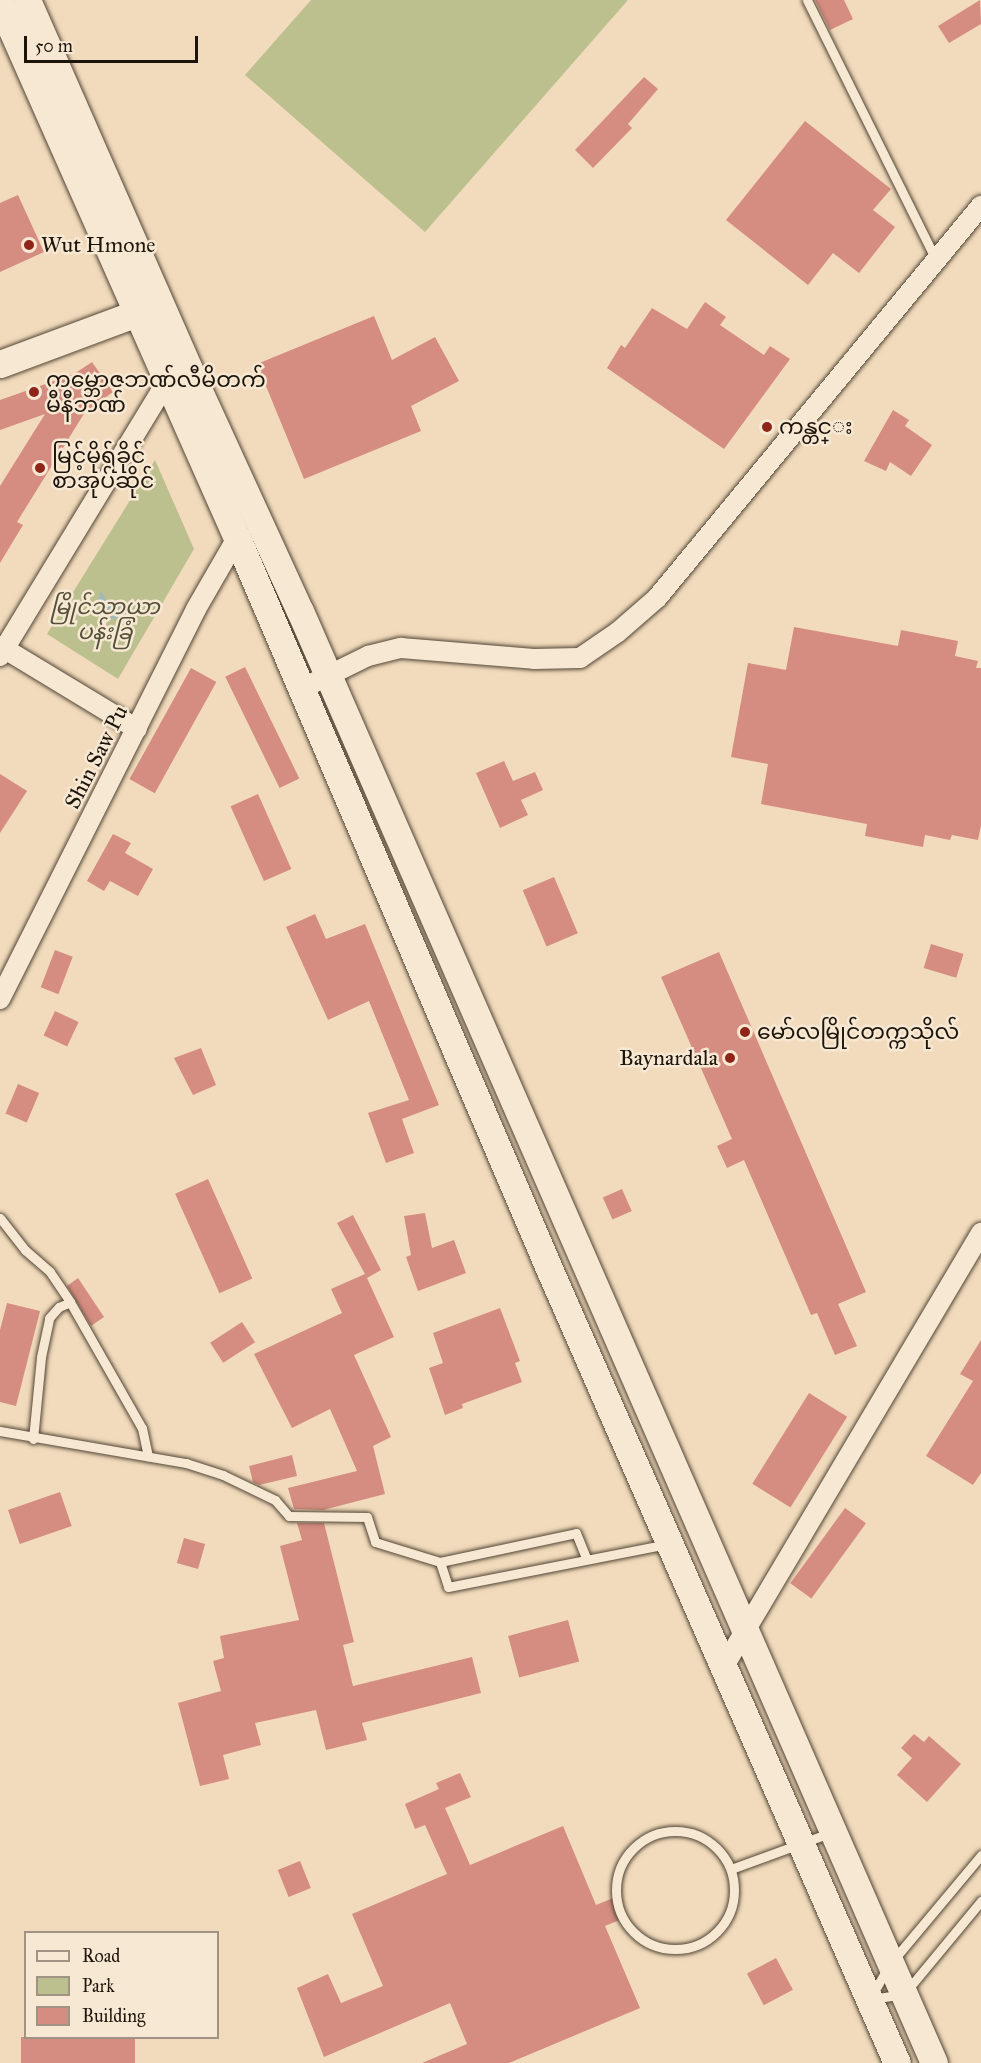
<!DOCTYPE html>
<html>
<head>
<meta charset="utf-8">
<style>
  body { margin:0 }
  #map { position:relative; width:981px; height:2063px; overflow:hidden; background:#f2dbbc; font-family:"IM FELL Great Primer","Noto Sans Myanmar",serif }
  div>[style] { position:absolute }
  .green>* { inset:0; background:#bcc08f }
  .water>* { inset:0; background:#a1b8bc }
  .building>* { inset:0; background:#d58c81; transform-origin:0 0 }
  .roads { filter:drop-shadow(0 0 2px #524636) drop-shadow(0 0 2px #524636) }
  .service>* { height:9px; margin:-4.5px; padding:0 4.5px; transform-origin:4.5px; border-radius:4.5px; background:#f7e8d3 }
  .service>.ring { margin:-4.5px; padding:0; box-sizing:content-box; background:none; border:9px solid #f7e8d3; border-radius:50% }
  .minor>* { height:20px; margin:-10px; padding:0 10px; transform-origin:10px; border-radius:10px; background:#f7e8d3 }
  .secondary>* { height:27px; margin:-13.5px; padding:0 13.5px; transform-origin:13.5px; border-radius:13.5px; background:#f7e8d3 }
  .dots>* { width:16px; height:16px; translate:-50% -50%; box-sizing:border-box; border:3px solid #f7e8d3; border-radius:50% }
  span { translate:-50% -50%; white-space:nowrap; text-align:center; line-height:1.15; -webkit-text-stroke:5px #f7e8d3; paint-order:stroke }
  .poi-label { font-size:22px; color:#1d140a }
  .left { translate:0 -50%; text-align:left }
  .right { translate:-100% -50%; text-align:right }
  .park-label { font-size:22px; color:#555039; font-style:italic }
  .street-label { font-size:22px; color:#1d140a }
  .legend { position:absolute; left:24px; top:1931px; width:195px; height:108px; box-sizing:border-box; background:#f7e8d3; border:2px solid #a09383; margin:0; padding:8px 10px; list-style:none; font-size:18px; color:#1d140a }
  .legend li { display:flex; align-items:center; gap:12px; height:30px }
  .legend b { width:30px; border:2px solid #a09383 }
  .scale { position:absolute; left:24px; top:36px; width:174px; height:27px; box-sizing:border-box; border:3px solid #1d140a; border-top:0; padding-left:8px; font-size:18px; line-height:21px; white-space:nowrap; color:#1d140a; -webkit-text-stroke:4px #f7e8d3; paint-order:stroke }
</style>
</head>
<body>
<div id="map">
  <div class="green">
    <div style="clip-path:polygon(311px 0,628px 0,425px 232px,245px 75px)"></div>
    <div style="clip-path:polygon(155px 460px,194px 549px,118px 679px,47px 634px)"></div>
  </div>
  <div class="water">
    <div style="clip-path:polygon(101px 591px,106px 600px,123px 606px,126px 616px,124px 619px,106px 618px,100px 607px,90px 607px,96px 604px)"></div>
  </div>
  <div class="building">
    <div style="clip-path:polygon(815px 0,844px 0,853px 19px,830px 30px)"></div>
    <div style="clip-path:polygon(980px 0,981px 24px,949px 43px,938px 26px)"></div>
    <div style="clip-path:polygon(644px 77px,658px 89px,628px 124px,632px 128px,593px 168px,575px 150px)"></div>
    <div style="clip-path:polygon(805px 121px,891px 189px,873px 210px,895px 227px,859px 273px,833px 253px,808px 285px,726px 220px)"></div>
    <div style="clip-path:polygon(18px 195px,44px 252px,0 272px,0 203px)"></div>
    <div style="clip-path:polygon(705px 302px,726px 317px,720px 325px,764px 355px,770px 346px,790px 359px,724px 449px,607px 368px,621px 345px,625px 348px,652px 308px,687px 329px)"></div>
    <div style="clip-path:polygon(374px 316px,392px 360px,435px 337px,459px 381px,411px 406px,421px 431px,304px 479px,257px 364px)"></div>
    <div style="clip-path:polygon(92px 362px,113px 392px,85px 412px,17px 522px,23px 525px,0 563px,0 486px,45px 414px,0 430px,0 400px,74px 374px)"></div>
    <div style="clip-path:polygon(893px 410px,909px 420px,905px 426px,932px 445px,911px 476px,890px 462px,886px 471px,864px 461px)"></div>
    <div style="clip-path:polygon(794px 627px,898px 646px,901px 630px,958px 641px,955px 656px,978px 661px,976px 668px,981px 668px,981px 825px,978px 840px,952px 835px,950px 840px,925px 835px,923px 847px,865px 836px,867px 824px,761px 804px,768px 764px,731px 757px,748px 663px,786px 670px)"></div>
    <div style="left:245px;top:667px;width:124px;height:22px;rotate:64deg"></div>
    <div style="left:191px;top:668px;width:29px;height:127px;rotate:29deg"></div>
    <div style="clip-path:polygon(504px 761px,513px 781px,535px 772px,543px 790px,521px 800px,528px 815px,500px 828px,476px 773px)"></div>
    <div style="clip-path:polygon(0 774px,27px 791px,0 833px)"></div>
    <div style="left:258px;top:794px;width:82px;height:30px;rotate:66deg"></div>
    <div style="clip-path:polygon(113px 834px,131px 843px,125px 853px,153px 869px,138px 896px,110px 881px,104px 891px,87px 881px)"></div>
    <div style="left:554px;top:877px;width:61px;height:34px;rotate:67deg"></div>
    <div style="clip-path:polygon(315px 914px,326px 939px,365px 924px,439px 1105px,402px 1119px,414px 1153px,386px 1163px,368px 1113px,409px 1100px,369px 1001px,328px 1020px,286px 927px)"></div>
    <div style="left:931px;top:944px;width:34px;height:25px;rotate:17deg"></div>
    <div style="left:55px;top:950px;width:19px;height:40px;rotate:21deg"></div>
    <div style="clip-path:polygon(719px 952px,866px 1292px,838px 1304px,857px 1346px,835px 1355px,817px 1313px,811px 1315px,744px 1160px,727px 1168px,717px 1146px,732px 1139px,661px 977px)"></div>
    <div style="left:55px;top:1011px;width:26px;height:27px;rotate:25deg"></div>
    <div style="clip-path:polygon(201px 1048px,216px 1085px,193px 1095px,174px 1058px)"></div>
    <div style="left:18px;top:1084px;width:23px;height:32px;rotate:23deg"></div>
    <div style="left:208px;top:1179px;width:109px;height:36px;rotate:66deg"></div>
    <div style="left:622px;top:1189px;width:24px;height:21px;rotate:66deg"></div>
    <div style="clip-path:polygon(425px 1213px,432px 1248px,454px 1240px,466px 1273px,418px 1291px,406px 1257px,411px 1255px,404px 1216px)"></div>
    <div style="clip-path:polygon(353px 1215px,381px 1270px,367px 1278px,394px 1337px,354px 1355px,391px 1437px,373px 1446px,385px 1494px,323px 1510px,294px 1509px,288px 1488px,357px 1471px,330px 1409px,292px 1428px,254px 1354px,342px 1313px,331px 1289px,365px 1274px,337px 1223px)"></div>
    <div style="clip-path:polygon(78px 1278px,104px 1317px,91px 1326px,67px 1286px)"></div>
    <div style="clip-path:polygon(7px 1303px,40px 1311px,16px 1406px,0 1402px,0 1330px)"></div>
    <div style="clip-path:polygon(500px 1308px,520px 1361px,515px 1363px,522px 1382px,462px 1404px,463px 1408px,445px 1415px,429px 1368px,443px 1363px,433px 1333px)"></div>
    <div style="left:242px;top:1322px;width:24px;height:38px;rotate:57deg"></div>
    <div style="clip-path:polygon(981px 1340px,981px 1473px,973px 1485px,926px 1456px,973px 1381px,960px 1374px)"></div>
    <div style="left:809px;top:1393px;width:45px;height:107px;rotate:32deg"></div>
    <div style="clip-path:polygon(292px 1455px,297px 1476px,259px 1485px,253px 1482px,249px 1466px)"></div>
    <div style="left:60px;top:1492px;width:36px;height:55px;rotate:71deg"></div>
    <div style="left:845px;top:1508px;width:26px;height:93px;rotate:36deg"></div>
    <div style="clip-path:polygon(297px 1523px,324px 1523px,354px 1642px,343px 1645px,353px 1686px,472px 1657px,481px 1693px,362px 1723px,367px 1740px,326px 1750px,316px 1710px,255px 1723px,261px 1745px,223px 1755px,229px 1779px,200px 1786px,178px 1703px,221px 1691px,213px 1661px,224px 1658px,220px 1636px,299px 1620px,280px 1546px,302px 1540px)"></div>
    <div style="left:184px;top:1538px;width:22px;height:26px;rotate:16deg"></div>
    <div style="left:568px;top:1620px;width:43px;height:62px;rotate:75deg"></div>
    <div style="clip-path:polygon(914px 1734px,924px 1742px,929px 1736px,961px 1764px,927px 1802px,897px 1775px,912px 1758px,901px 1748px)"></div>
    <div style="clip-path:polygon(460px 1773px,471px 1797px,445px 1808px,470px 1865px,563px 1826px,596px 1905px,618px 1896px,627px 1917px,605px 1926px,640px 2008px,509px 2063px,422px 2063px,467px 2044px,450px 2003px,324px 2057px,297px 1988px,328px 1974px,341px 2003px,383px 1986px,352px 1914px,447px 1874px,425px 1825px,415px 1829px,405px 1804px,439px 1789px,436px 1783px)"></div>
    <div style="left:300px;top:1861px;width:29px;height:24px;rotate:68deg"></div>
    <div style="left:776px;top:1958px;width:36px;height:33px;rotate:62deg"></div>
    <div style="left:21px;top:2037px;width:114px;height:27px"></div>
  </div>
  <div class="roads">
    <div class="service">
      <div style="left:807px;top:0;width:290px;rotate:63.6deg"></div>
      <div style="left:0;top:1218px;width:41px;rotate:52deg"></div>
      <div style="left:25px;top:1250px;width:33px;rotate:41deg"></div>
      <div style="left:50px;top:1272px;width:36px;rotate:56deg"></div>
      <div style="left:70px;top:1302px;width:145px;rotate:60.3deg"></div>
      <div style="left:142px;top:1428px;width:29px;rotate:78deg"></div>
      <div style="left:0;top:1431px;width:189px;rotate:9.8deg"></div>
      <div style="left:186px;top:1463px;width:39px;rotate:18deg"></div>
      <div style="left:223px;top:1475px;width:58px;rotate:25.7deg"></div>
      <div style="left:275px;top:1500px;width:21px;rotate:49deg"></div>
      <div style="left:289px;top:1516px;width:78px;rotate:0.7deg"></div>
      <div style="left:367px;top:1517px;width:26px;rotate:72deg"></div>
      <div style="left:375px;top:1542px;width:68px;rotate:17.1deg"></div>
      <div style="left:440px;top:1562px;width:26px;rotate:72deg"></div>
      <div style="left:448px;top:1587px;width:223px;rotate:-11.1deg"></div>
      <div style="left:33px;top:1439px;width:82px;rotate:-84.4deg"></div>
      <div style="left:41px;top:1357px;width:40px;rotate:-78deg"></div>
      <div style="left:49px;top:1318px;width:15px;rotate:-48deg"></div>
      <div style="left:59px;top:1307px;width:12px;rotate:-24deg"></div>
      <div style="left:440px;top:1562px;width:139px;rotate:-12deg"></div>
      <div style="left:576px;top:1533px;width:27px;rotate:68deg"></div>
      <div class="ring" style="left:616px;top:1831px;width:109px;height:109px"></div>
      <div style="left:731px;top:1869px;width:105px;rotate:-20deg"></div>
      <div style="left:872px;top:1995px;width:36px;rotate:-60deg"></div>
      <div style="left:890px;top:1964px;width:142px;rotate:-50.1deg"></div>
      <div style="left:872px;top:1999px;width:32px;rotate:-9deg"></div>
      <div style="left:904px;top:1994px;width:121px;rotate:-50.4deg"></div>
    </div>
    <div class="minor">
      <div style="left:0;top:646px;width:160px;rotate:31.2deg"></div>
      <div style="left:0;top:656px;width:320px;rotate:-58.7deg"></div>
      <div style="left:166px;top:383px;width:12px;rotate:-31deg"></div>
      <div style="left:301px;top:689px;width:75px;rotate:-26.2deg"></div>
      <div style="left:368px;top:656px;width:34px;rotate:-14deg"></div>
      <div style="left:401px;top:648px;width:133px;rotate:4.7deg"></div>
      <div style="left:534px;top:659px;width:46px;rotate:-1.2deg"></div>
      <div style="left:580px;top:658px;width:46px;rotate:-34.4deg"></div>
      <div style="left:618px;top:632px;width:52px;rotate:-41.1deg"></div>
      <div style="left:657px;top:598px;width:509px;rotate:-50.43deg"></div>
      <div style="left:0;top:999px;width:436px;rotate:-63.3deg"></div>
      <div style="left:196px;top:609px;width:82px;rotate:-60deg"></div>
      <div style="left:723px;top:1668px;width:506px;rotate:-59.33deg"></div>
    </div>
    <div class="secondary">
      <div style="left:27px;top:0;width:403px;rotate:66.3deg"></div>
      <div style="left:189px;top:369px;width:266px;rotate:65.4deg"></div>
      <div style="left:300px;top:611px;width:1584px;rotate:66.41deg"></div>
      <div style="left:0;top:3px;width:585px;rotate:66.11deg"></div>
      <div style="left:237px;top:538px;width:799px;rotate:66.87deg"></div>
      <div style="left:551px;top:1273px;width:862px;rotate:66.35deg"></div>
      <div style="left:0;top:364px;width:163px;rotate:-20.4deg"></div>
    </div>
  </div>
  <div class="dots">
    <div style="left:29px;top:245px;background:#8f2418"></div>
    <div style="left:34px;top:392px;background:#8f2418"></div>
    <div style="left:767px;top:427px;background:#8f2418"></div>
    <div style="left:40px;top:468px;background:#8f2418"></div>
    <div style="left:745px;top:1032px;background:#8f2418"></div>
    <div style="left:730px;top:1058px;background:#8f2418"></div>
  </div>
  <div class="poi-label">
    <span class="left" style="left:41px;top:245px">Wut Hmone</span>
    <span class="left" style="left:46px;top:392px">ကမ္ဘောဇဘဏ်လီမိတက်<br>မီနီဘဏ်</span>
    <span class="left" style="left:779px;top:427px">ကန္တင္း</span>
    <span class="left" style="left:52px;top:468px">မြင့်မိုရ်ခိုင်<br>စာအုပ်ဆိုင်</span>
    <span class="left" style="left:757px;top:1032px">မော်လမြိုင်တက္ကသိုလ်</span>
    <span class="right" style="left:718px;top:1058px">Baynardala</span>
  </div>
  <div class="park-label">
    <span style="left:105px;top:619px">မြိုင်သာယာ<br>ပန်းခြံ</span>
  </div>
  <div class="street-label">
    <span style="left:96px;top:757px;rotate:-63deg">Shin Saw Pu</span>
  </div>
  <ul class="legend">
  <li><b style="height:8px;background:#f7e8d3"></b>Road</li>
  <li><b style="height:16px;background:#bcc08f"></b>Park</li>
  <li><b style="height:16px;background:#d58c81"></b>Building</li>
  </ul>
  <div class="scale">50 m</div>
</div>
</body>
</html>
